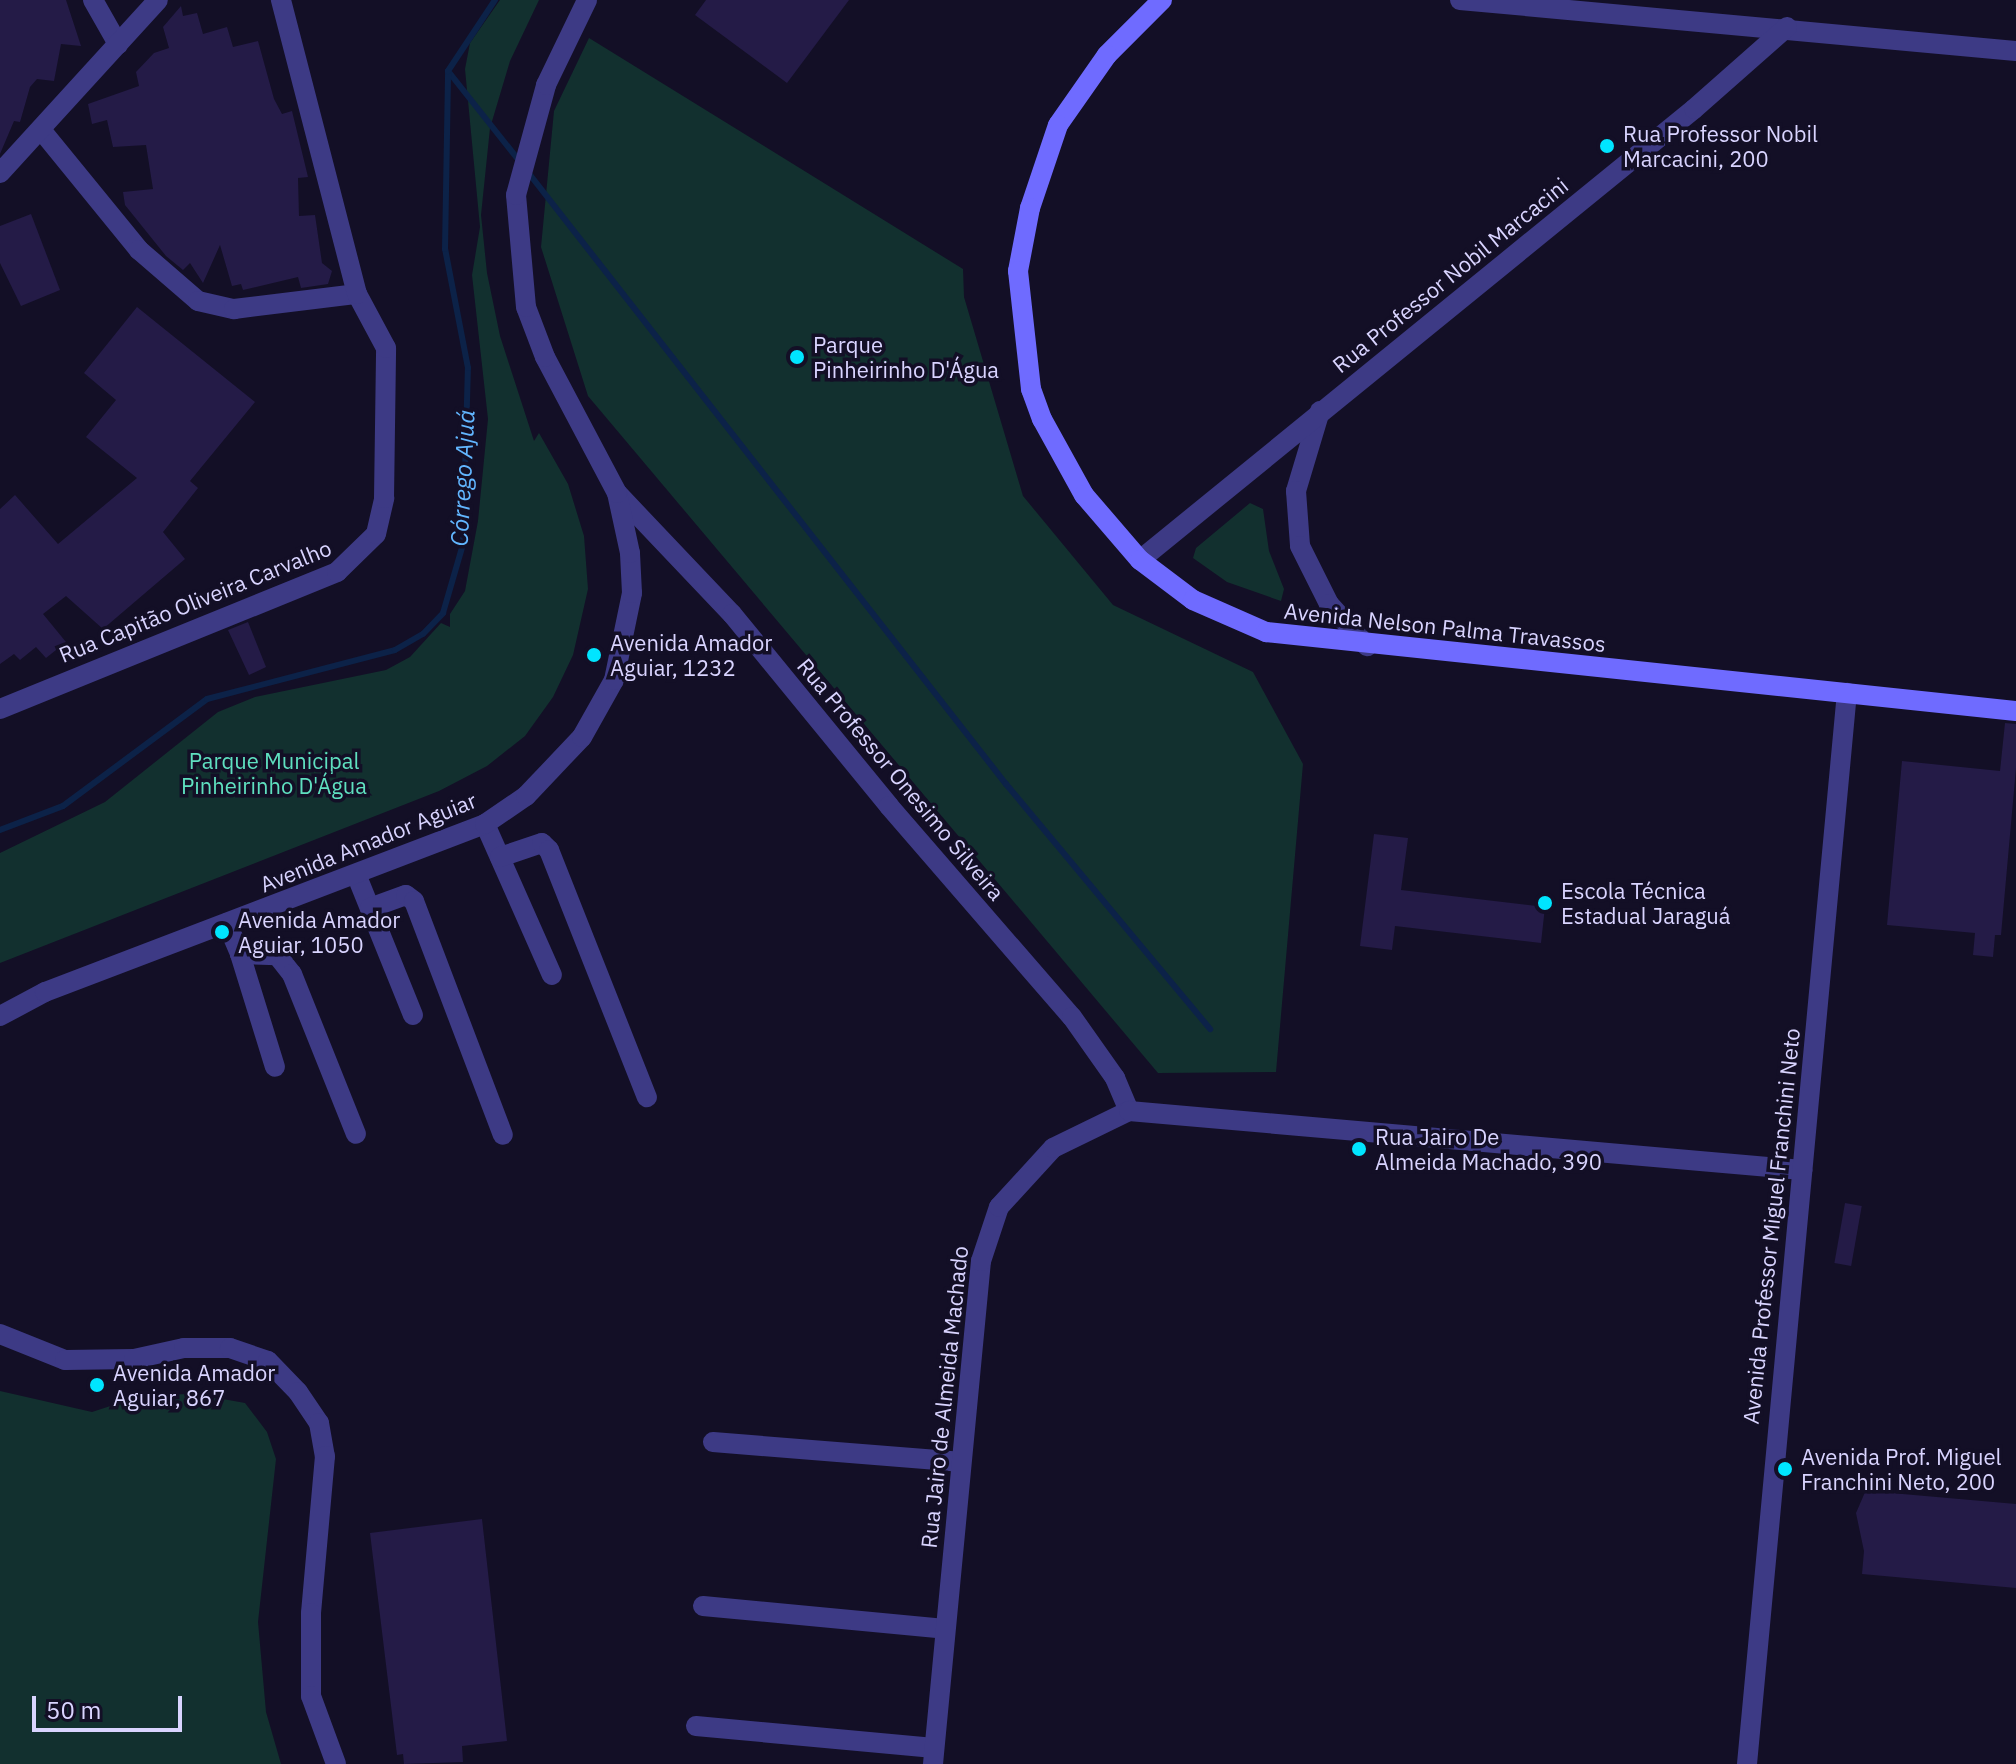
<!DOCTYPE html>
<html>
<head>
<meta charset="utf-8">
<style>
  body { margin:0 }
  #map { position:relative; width:2016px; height:1764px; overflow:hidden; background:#130f26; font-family:"IBM Plex Sans",sans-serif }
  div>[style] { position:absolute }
  .green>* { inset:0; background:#12302f }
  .stream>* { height:6px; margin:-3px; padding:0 3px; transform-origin:3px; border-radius:3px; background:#0c2248 }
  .building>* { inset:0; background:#241b47; transform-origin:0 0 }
  .street>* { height:20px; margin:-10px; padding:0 10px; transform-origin:10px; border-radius:10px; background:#3d3a85 }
  .secondary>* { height:20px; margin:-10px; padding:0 10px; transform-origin:10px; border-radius:10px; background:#6f6bff }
  .dots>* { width:22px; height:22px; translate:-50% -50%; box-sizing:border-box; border:4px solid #130f26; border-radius:50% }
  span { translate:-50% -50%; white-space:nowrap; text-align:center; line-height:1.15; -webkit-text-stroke:7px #130f26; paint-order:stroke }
  .poi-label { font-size:22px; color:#d9d4ff }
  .left { translate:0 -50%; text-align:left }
  .street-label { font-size:22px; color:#d9d4ff }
  .park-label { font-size:22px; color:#5fe0c0 }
  .water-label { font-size:24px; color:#62b6ff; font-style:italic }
  .scale { position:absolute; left:32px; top:1696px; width:150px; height:36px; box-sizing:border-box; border:4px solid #d9d4ff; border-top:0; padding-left:10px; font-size:24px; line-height:28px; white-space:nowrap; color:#d9d4ff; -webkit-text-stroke:6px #130f26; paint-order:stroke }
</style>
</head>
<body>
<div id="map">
  <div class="green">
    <div style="clip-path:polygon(500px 0,539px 0,510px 61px,490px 128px,481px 215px,487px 273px,500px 336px,534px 441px,539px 433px,568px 484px,584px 536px,588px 589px,573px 655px,553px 697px,525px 736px,487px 766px,439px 791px,0 963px,0 853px,105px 802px,218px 712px,255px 697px,386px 670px,410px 657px,441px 623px,450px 627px,450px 614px,465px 591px,478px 521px,488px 419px,472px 275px,480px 227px,465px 69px,470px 43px)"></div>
    <div style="clip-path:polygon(589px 38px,963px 269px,964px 297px,1023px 496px,1113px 605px,1253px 672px,1303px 764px,1276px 1072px,1158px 1073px,588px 396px,541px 247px,554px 111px)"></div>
    <div style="clip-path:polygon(1250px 503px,1263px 509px,1269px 551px,1284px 589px,1281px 601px,1227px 582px,1193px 558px,1196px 548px)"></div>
    <div style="clip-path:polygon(0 1391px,92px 1412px,144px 1395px,195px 1394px,245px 1403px,267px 1432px,276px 1459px,258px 1622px,266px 1712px,281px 1764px,0 1764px)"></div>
  </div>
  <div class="stream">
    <div style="left:448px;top:71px;width:116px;rotate:51.6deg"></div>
    <div style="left:527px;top:171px;width:778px;rotate:52deg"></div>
    <div style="left:1006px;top:784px;width:319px;rotate:50.2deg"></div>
    <div style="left:0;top:830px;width:67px;rotate:-20.9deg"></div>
    <div style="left:63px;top:806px;width:179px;rotate:-36.6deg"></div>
    <div style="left:207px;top:699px;width:194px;rotate:-14.6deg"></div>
    <div style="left:395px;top:650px;width:32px;rotate:-30deg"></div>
    <div style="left:423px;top:634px;width:29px;rotate:-46deg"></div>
    <div style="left:443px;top:613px;width:72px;rotate:-73.8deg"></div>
    <div style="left:463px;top:544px;width:176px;rotate:-88.4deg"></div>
    <div style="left:468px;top:368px;width:121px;rotate:-100.9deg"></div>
    <div style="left:445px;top:249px;width:178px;rotate:-89deg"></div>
    <div style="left:448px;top:71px;width:85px;rotate:-56.5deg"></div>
  </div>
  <div class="building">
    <div style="clip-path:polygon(0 0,66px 0,81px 46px,61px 44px,54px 81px,37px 79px,30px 87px,20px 122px,14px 121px,0 154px)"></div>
    <div style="clip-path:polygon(706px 0,849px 0,787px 83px,695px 15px)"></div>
    <div style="clip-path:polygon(181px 6px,183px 16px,197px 13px,203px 34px,227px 27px,233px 47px,258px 41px,274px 99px,282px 114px,292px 111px,308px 177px,298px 178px,299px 216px,315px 215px,322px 263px,332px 271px,328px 284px,301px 288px,298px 277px,243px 290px,241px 284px,232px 286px,220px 245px,203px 283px,190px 263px,183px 270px,166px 256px,125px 205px,123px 192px,153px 189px,146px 145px,113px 147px,107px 120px,92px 124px,88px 104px,139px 86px,136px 72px,154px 53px,169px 48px,163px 27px)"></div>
    <div style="clip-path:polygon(31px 214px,60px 290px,21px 306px,0 263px,0 226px)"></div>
    <div style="clip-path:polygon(137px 307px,255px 402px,190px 481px,198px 488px,163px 532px,185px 559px,103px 629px,66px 596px,43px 614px,66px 642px,46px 658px,36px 647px,20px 660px,14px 654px,0 664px,0 509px,15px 495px,58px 544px,137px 478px,86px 437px,116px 400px,84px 373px)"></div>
    <div style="clip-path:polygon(248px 622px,266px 667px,249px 675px,228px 630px)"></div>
    <div style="clip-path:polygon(2005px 723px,2016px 724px,2016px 768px,2001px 935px,1995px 935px,1993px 957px,1973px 955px,1975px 933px,1887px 925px,1902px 761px,2000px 771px)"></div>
    <div style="clip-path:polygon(1374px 834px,1408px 838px,1401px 890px,1545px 907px,1541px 943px,1395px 926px,1392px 950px,1360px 946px)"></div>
    <div style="left:1845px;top:1203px;width:17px;height:61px;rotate:10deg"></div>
    <div style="clip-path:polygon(1869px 1483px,1892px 1485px,1891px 1493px,2016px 1504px,2016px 1588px,1862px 1574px,1864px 1551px,1856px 1513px)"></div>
    <div style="clip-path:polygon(482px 1519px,507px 1741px,462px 1746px,463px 1762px,404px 1764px,403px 1754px,397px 1755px,370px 1533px)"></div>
  </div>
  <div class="street">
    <div style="left:93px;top:0;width:51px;rotate:60.4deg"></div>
    <div style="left:1460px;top:0;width:558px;rotate:5.24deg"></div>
    <div style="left:42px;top:131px;width:154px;rotate:50.8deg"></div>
    <div style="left:139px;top:250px;width:78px;rotate:40.8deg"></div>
    <div style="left:198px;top:301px;width:37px;rotate:13deg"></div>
    <div style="left:234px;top:309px;width:124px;rotate:-7deg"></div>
    <div style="left:0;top:173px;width:234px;rotate:-47.6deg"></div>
    <div style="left:1320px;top:411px;width:84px;rotate:106.7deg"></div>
    <div style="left:1296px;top:491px;width:55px;rotate:85.8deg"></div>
    <div style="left:1300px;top:546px;width:65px;rotate:63.4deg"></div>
    <div style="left:1329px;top:604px;width:57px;rotate:47.9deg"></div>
    <div style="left:618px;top:494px;width:166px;rotate:46.5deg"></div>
    <div style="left:732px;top:614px;width:248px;rotate:50.7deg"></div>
    <div style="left:889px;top:806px;width:279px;rotate:49.1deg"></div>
    <div style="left:1072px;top:1017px;width:75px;rotate:54.8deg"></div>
    <div style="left:1115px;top:1078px;width:36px;rotate:67deg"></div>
    <div style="left:1140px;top:560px;width:714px;rotate:-39.15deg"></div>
    <div style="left:1694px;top:109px;width:124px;rotate:-41.4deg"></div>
    <div style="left:0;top:709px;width:364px;rotate:-22.1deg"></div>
    <div style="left:337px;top:572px;width:54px;rotate:-44.3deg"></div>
    <div style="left:376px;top:534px;width:37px;rotate:-77deg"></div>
    <div style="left:384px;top:498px;width:150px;rotate:-89.2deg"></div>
    <div style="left:386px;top:348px;width:61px;rotate:-118.2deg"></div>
    <div style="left:357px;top:294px;width:304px;rotate:-104.5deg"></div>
    <div style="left:485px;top:824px;width:165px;rotate:66.1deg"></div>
    <div style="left:500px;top:857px;width:44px;rotate:-18.4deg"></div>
    <div style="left:542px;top:843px;width:10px;rotate:45deg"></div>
    <div style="left:549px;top:850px;width:266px;rotate:68.4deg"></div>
    <div style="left:356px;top:874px;width:152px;rotate:68deg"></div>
    <div style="left:370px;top:908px;width:38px;rotate:-20deg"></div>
    <div style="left:406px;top:895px;width:10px;rotate:37deg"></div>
    <div style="left:414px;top:901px;width:250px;rotate:69.2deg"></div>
    <div style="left:227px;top:923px;width:34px;rotate:67deg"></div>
    <div style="left:240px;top:954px;width:37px;rotate:2deg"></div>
    <div style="left:277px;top:955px;width:24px;rotate:52deg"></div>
    <div style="left:292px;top:974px;width:172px;rotate:68.2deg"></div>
    <div style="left:240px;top:954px;width:118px;rotate:72.8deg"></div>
    <div style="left:0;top:1016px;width:51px;rotate:-28.1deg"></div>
    <div style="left:45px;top:992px;width:471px;rotate:-20.9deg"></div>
    <div style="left:485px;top:824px;width:50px;rotate:-34.3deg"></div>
    <div style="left:526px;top:796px;width:81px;rotate:-46.5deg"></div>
    <div style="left:582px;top:737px;width:65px;rotate:-60.7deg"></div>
    <div style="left:614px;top:680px;width:89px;rotate:-78.3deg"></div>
    <div style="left:632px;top:593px;width:40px;rotate:-92.9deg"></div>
    <div style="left:630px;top:553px;width:61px;rotate:-102.2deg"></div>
    <div style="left:617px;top:493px;width:154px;rotate:-117.9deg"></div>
    <div style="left:545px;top:357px;width:53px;rotate:-110.8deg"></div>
    <div style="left:526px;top:307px;width:112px;rotate:-95.1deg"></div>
    <div style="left:516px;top:195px;width:114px;rotate:-74.7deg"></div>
    <div style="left:546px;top:85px;width:94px;rotate:-64.2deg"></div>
    <div style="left:0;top:1334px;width:70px;rotate:21.8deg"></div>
    <div style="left:65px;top:1360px;width:69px;rotate:-0.8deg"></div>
    <div style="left:134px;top:1359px;width:51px;rotate:-12.4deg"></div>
    <div style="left:184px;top:1348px;width:46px"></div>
    <div style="left:230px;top:1348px;width:40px;rotate:18.9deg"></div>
    <div style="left:268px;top:1361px;width:43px;rotate:45.9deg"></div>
    <div style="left:298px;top:1392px;width:37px;rotate:56deg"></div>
    <div style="left:319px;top:1423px;width:34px;rotate:80deg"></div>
    <div style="left:325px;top:1456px;width:158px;rotate:95.1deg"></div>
    <div style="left:311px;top:1613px;width:83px;rotate:90deg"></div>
    <div style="left:311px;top:1696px;width:72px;rotate:69.8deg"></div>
    <div style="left:713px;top:1442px;width:247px;rotate:4.6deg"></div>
    <div style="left:703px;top:1606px;width:243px;rotate:5.4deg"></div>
    <div style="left:696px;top:1726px;width:239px;rotate:5.3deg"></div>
    <div style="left:933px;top:1764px;width:505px;rotate:-84.55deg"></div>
    <div style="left:981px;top:1261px;width:57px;rotate:-71.6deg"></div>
    <div style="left:999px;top:1207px;width:80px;rotate:-47.5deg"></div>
    <div style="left:1053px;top:1148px;width:85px;rotate:-26deg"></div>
    <div style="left:1129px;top:1111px;width:676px;rotate:5.01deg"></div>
    <div style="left:1747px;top:1764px;width:1076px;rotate:-84.67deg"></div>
  </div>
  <div class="secondary">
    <div style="left:1162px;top:0;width:78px;rotate:135deg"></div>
    <div style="left:1107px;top:55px;width:85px;rotate:125deg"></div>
    <div style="left:1058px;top:125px;width:88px;rotate:108.6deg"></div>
    <div style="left:1030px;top:208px;width:64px;rotate:100.8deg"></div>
    <div style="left:1018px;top:271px;width:119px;rotate:83.7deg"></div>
    <div style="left:1031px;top:389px;width:32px;rotate:70deg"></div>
    <div style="left:1042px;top:419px;width:87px;rotate:61.1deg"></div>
    <div style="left:1084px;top:495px;width:86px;rotate:49.3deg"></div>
    <div style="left:1140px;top:560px;width:66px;rotate:37deg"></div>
    <div style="left:1193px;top:600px;width:80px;rotate:23.7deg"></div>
    <div style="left:1266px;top:632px;width:754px;rotate:6.01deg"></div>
  </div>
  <div class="dots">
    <div style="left:1607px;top:146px;background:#00e5ff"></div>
    <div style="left:797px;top:357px;background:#00e5ff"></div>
    <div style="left:594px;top:655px;background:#00e5ff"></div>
    <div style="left:1545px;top:903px;background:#00e5ff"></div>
    <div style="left:222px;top:932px;background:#00e5ff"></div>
    <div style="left:1359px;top:1149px;background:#00e5ff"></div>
    <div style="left:97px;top:1385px;background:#00e5ff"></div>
    <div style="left:1785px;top:1469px;background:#00e5ff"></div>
  </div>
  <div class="poi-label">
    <span class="left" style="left:1623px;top:146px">Rua Professor Nobil<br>Marcacini, 200</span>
    <span class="left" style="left:813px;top:357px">Parque<br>Pinheirinho D'Água</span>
    <span class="left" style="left:610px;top:655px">Avenida Amador<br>Aguiar, 1232</span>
    <span class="left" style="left:1561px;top:903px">Escola Técnica<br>Estadual Jaraguá</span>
    <span class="left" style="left:238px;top:932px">Avenida Amador<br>Aguiar, 1050</span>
    <span class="left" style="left:1375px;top:1149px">Rua Jairo De<br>Almeida Machado, 390</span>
    <span class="left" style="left:113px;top:1385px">Avenida Amador<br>Aguiar, 867</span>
    <span class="left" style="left:1801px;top:1469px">Avenida Prof. Miguel<br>Franchini Neto, 200</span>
  </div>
  <div class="street-label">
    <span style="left:1450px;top:275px;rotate:-39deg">Rua Professor Nobil Marcacini</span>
    <span style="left:195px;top:601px;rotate:-22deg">Rua Capitão Oliveira Carvalho</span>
    <span style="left:1445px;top:627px;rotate:6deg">Avenida Nelson Palma Travassos</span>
    <span style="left:901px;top:779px;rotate:50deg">Rua Professor Onesimo Silveira</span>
    <span style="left:368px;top:842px;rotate:-22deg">Avenida Amador Aguiar</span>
    <span style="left:1771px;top:1226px;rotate:-84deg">Avenida Professor Miguel Franchini Neto</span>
    <span style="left:944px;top:1397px;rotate:-84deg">Rua Jairo de Almeida Machado</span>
  </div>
  <div class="park-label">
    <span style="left:274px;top:773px">Parque Municipal<br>Pinheirinho D'Água</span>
  </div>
  <div class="water-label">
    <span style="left:463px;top:478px;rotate:-87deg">Córrego Ajuá</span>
  </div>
  <div class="scale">50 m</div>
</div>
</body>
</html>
